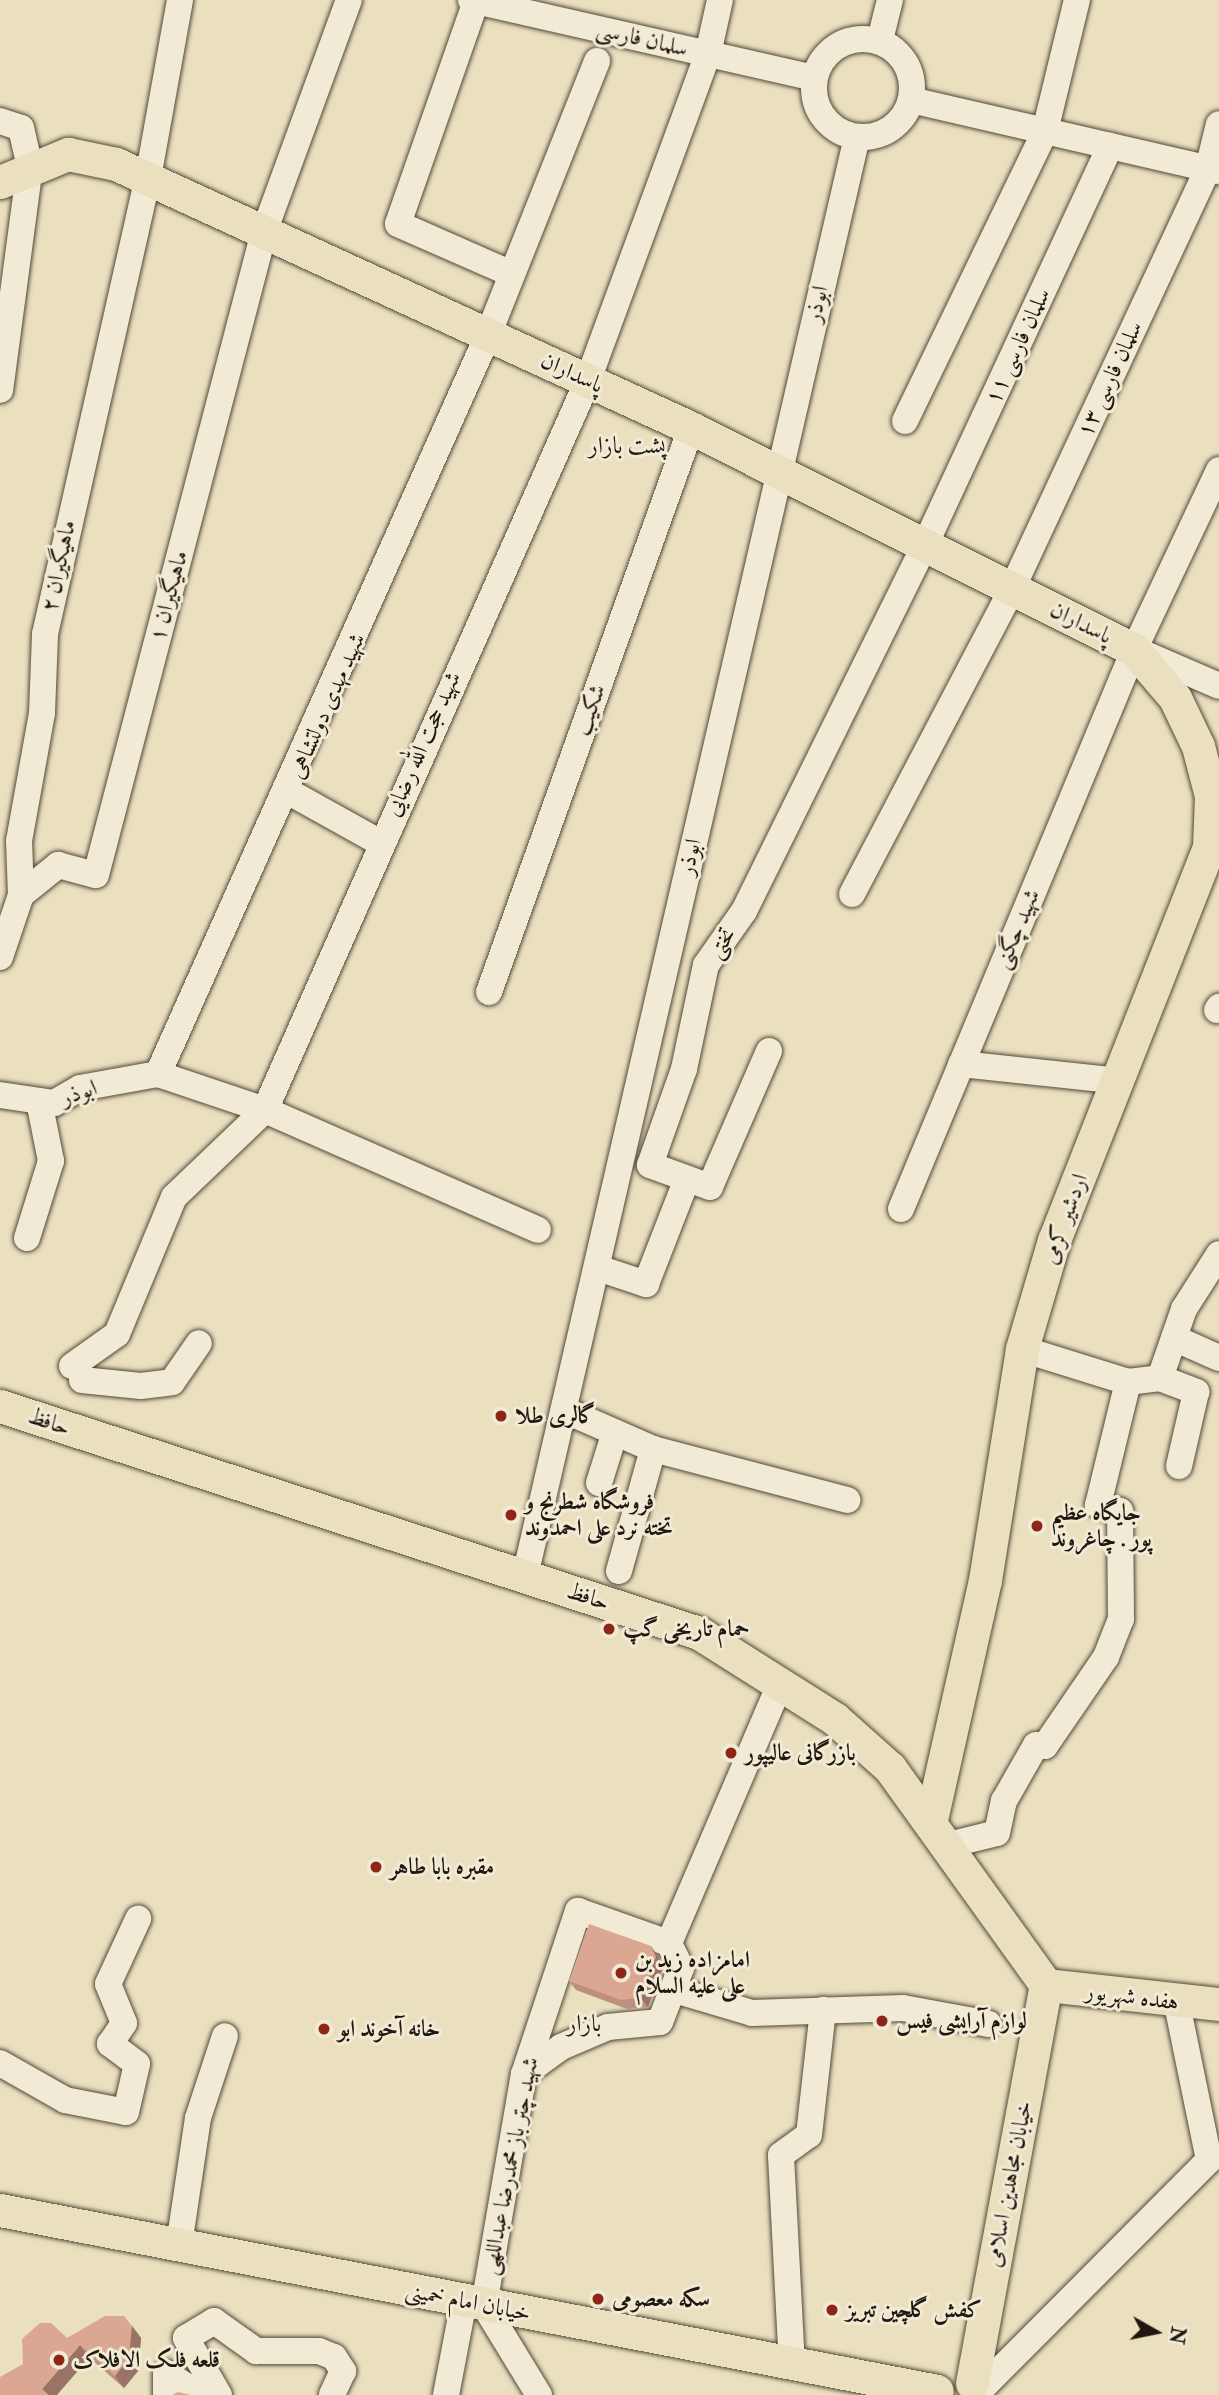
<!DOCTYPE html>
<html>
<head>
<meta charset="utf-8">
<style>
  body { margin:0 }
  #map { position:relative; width:1219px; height:2395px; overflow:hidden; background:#eadfbe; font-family:"IM FELL Double Pica",Amiri,serif }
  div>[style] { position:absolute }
  .roads { filter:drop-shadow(0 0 2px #52493b) drop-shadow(0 0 2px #52493b) }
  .minor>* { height:26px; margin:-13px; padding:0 13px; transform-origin:13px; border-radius:13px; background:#f1ead5 }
  .minor>.ring { margin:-13px; padding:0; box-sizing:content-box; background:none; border:26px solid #f1ead5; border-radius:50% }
  .major>* { height:33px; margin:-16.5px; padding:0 16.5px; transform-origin:16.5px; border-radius:16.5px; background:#eadfbe }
  .wall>* { inset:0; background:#bc8f7e }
  .shaded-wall>* { inset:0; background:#997466 }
  .building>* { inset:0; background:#dba692 }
  .dots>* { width:19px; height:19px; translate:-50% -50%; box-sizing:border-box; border:4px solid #f1ead5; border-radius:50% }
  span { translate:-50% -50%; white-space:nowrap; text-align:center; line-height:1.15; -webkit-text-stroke:6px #f1ead5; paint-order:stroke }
  .street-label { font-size:23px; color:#20170f }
  .poi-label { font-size:23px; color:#20170f; font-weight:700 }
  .left { translate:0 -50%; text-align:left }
  .neighbourhood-label { font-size:24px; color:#20170f }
  .north { position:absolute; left:1121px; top:2297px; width:70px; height:70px; -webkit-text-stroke:5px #f1ead5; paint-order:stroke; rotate:99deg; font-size:19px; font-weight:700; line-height:28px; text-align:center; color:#20170f }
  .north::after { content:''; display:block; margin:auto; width:24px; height:32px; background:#20170f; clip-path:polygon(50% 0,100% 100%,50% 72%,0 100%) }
</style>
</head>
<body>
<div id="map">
  <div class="roads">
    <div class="minor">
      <div style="left:471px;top:0;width:352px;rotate:12.8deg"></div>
      <div style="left:476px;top:1px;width:236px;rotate:109.3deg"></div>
      <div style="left:398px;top:224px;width:124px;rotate:23.7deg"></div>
      <div class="ring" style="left:814px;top:39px;width:72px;height:72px"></div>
      <div style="left:880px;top:40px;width:41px;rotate:-76deg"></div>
      <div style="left:911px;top:100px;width:316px;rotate:13deg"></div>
      <div style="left:0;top:121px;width:22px;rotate:18deg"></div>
      <div style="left:21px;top:128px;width:39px;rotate:77deg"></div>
      <div style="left:30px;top:166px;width:226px;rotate:97.6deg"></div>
      <div style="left:905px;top:421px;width:322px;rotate:-64.2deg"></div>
      <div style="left:1045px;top:131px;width:135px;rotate:-76.3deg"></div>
      <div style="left:1136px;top:650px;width:90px;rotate:23.4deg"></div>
      <div style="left:289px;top:792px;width:103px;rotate:29.1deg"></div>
      <div style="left:852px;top:894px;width:344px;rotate:-62.3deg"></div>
      <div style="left:1012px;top:589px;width:463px;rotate:-65deg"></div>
      <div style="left:1208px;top:169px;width:46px;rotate:-76.3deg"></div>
      <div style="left:21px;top:895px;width:48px;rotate:-39deg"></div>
      <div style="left:58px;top:865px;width:39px;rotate:15deg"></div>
      <div style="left:96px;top:875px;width:665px;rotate:-75.36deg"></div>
      <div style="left:264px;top:232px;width:247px;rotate:-69.9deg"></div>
      <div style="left:0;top:957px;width:65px;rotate:-71.3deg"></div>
      <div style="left:21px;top:895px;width:54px;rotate:-92.1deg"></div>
      <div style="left:19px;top:841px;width:130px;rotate:-79.8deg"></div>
      <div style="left:42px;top:713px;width:79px;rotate:-87.8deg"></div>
      <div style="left:45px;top:634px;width:467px;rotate:-77.3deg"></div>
      <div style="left:148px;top:178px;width:181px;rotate:-79.8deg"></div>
      <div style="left:489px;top:992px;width:599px;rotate:-70.29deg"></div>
      <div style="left:1217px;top:1010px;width:4px;rotate:-56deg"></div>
      <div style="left:769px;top:1051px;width:148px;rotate:113.5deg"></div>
      <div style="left:710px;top:1187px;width:64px;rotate:-159.9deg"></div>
      <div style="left:650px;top:1165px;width:102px;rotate:-70.5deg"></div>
      <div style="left:684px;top:1069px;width:106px;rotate:-78.1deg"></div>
      <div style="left:706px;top:965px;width:66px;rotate:-54.9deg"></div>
      <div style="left:744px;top:911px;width:408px;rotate:-63.7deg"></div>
      <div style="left:925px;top:545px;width:440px;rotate:-65.1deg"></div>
      <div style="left:961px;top:1064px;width:159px;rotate:6.1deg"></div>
      <div style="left:158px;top:1074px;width:809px;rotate:-65.94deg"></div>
      <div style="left:488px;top:335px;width:295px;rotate:-68.3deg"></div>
      <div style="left:0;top:1095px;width:55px;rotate:8.4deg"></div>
      <div style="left:54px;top:1103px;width:30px;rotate:-30deg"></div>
      <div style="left:80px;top:1088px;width:79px;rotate:-10.2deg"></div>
      <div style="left:158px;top:1074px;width:113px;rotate:18.6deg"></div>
      <div style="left:265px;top:1110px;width:298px;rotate:23.7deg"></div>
      <div style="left:901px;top:1209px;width:606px;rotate:-67.37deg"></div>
      <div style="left:1134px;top:650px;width:199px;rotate:-64.7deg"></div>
      <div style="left:27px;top:1238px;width:81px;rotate:-72.7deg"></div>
      <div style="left:51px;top:1161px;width:61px;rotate:-101.3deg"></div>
      <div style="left:598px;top:1268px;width:51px;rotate:18.4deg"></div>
      <div style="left:646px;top:1284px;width:113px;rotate:-68.7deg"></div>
      <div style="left:1174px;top:1338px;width:49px;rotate:24deg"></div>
      <div style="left:1022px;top:1349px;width:111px;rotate:17.3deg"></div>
      <div style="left:1128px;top:1382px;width:32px;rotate:-7deg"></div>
      <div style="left:1160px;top:1378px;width:73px;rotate:-70.8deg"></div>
      <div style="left:1184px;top:1309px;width:65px;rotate:-57.5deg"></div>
      <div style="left:72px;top:1366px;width:55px;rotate:-35.4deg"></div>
      <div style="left:117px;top:1334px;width:148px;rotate:-67.4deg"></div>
      <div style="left:174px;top:1197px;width:126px;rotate:-43.7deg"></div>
      <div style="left:265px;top:1110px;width:798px;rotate:-66.13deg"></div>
      <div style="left:588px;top:380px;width:347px;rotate:-69.8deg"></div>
      <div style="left:708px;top:54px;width:55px;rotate:-77.5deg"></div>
      <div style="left:1160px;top:1378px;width:39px;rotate:21deg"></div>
      <div style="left:1196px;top:1392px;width:76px;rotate:102.9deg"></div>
      <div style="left:82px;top:1380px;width:59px;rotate:5.8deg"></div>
      <div style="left:141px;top:1386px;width:31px;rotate:-7deg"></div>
      <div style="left:172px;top:1382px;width:47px;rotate:-55.3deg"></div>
      <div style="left:564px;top:1410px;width:97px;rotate:23.7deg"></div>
      <div style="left:653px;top:1449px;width:201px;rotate:14.7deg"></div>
      <div style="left:599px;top:1483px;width:53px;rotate:-72.6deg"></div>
      <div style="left:619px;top:1571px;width:127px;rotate:-74.4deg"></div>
      <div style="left:525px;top:1576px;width:1477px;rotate:-77.01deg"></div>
      <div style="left:948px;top:1845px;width:50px;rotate:-13.8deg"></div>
      <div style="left:997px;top:1833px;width:33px;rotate:-78deg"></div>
      <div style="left:1004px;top:1801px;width:64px;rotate:-60.3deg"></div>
      <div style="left:1036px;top:1745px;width:9px;rotate:6deg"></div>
      <div style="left:1045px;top:1746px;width:108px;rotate:-55.6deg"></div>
      <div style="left:1106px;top:1657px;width:41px;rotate:-68.5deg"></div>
      <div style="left:1121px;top:1619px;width:108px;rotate:-90.5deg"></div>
      <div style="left:1120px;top:1511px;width:23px;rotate:-165deg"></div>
      <div style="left:1098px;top:1505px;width:127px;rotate:-76.3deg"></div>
      <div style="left:675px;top:1990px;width:80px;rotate:16.6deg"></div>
      <div style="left:752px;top:2013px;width:151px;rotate:-1.9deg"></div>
      <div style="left:903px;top:2008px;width:87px;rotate:10.5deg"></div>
      <div style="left:0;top:2063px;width:75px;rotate:29.6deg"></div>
      <div style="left:65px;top:2100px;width:62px;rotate:11.1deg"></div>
      <div style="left:126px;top:2112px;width:49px;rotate:-77.1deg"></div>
      <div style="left:137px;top:2064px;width:34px;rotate:-143deg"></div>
      <div style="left:110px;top:2044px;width:25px;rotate:-56deg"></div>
      <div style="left:124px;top:2023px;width:42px;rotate:-112.3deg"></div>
      <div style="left:108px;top:1984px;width:72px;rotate:-65.2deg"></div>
      <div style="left:524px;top:2074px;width:46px;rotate:-36.1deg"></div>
      <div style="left:561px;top:2047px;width:51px;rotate:-23.1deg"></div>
      <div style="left:608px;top:2027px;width:52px;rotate:-5.5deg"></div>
      <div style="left:660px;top:2022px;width:58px;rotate:-68.7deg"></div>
      <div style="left:681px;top:1968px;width:28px;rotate:-116deg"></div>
      <div style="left:179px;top:2245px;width:128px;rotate:-81.5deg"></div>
      <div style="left:198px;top:2118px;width:86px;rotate:-71.8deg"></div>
      <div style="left:792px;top:2366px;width:211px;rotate:-93deg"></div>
      <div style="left:781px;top:2155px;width:34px;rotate:-36deg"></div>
      <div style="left:809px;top:2135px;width:126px;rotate:-83.6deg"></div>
      <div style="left:976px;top:2394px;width:330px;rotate:-45.1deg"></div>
      <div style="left:1209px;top:2160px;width:159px;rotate:-101.6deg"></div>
      <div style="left:166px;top:2395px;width:22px;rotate:-90deg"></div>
      <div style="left:166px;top:2373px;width:40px;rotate:32.9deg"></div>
      <div style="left:219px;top:2395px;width:66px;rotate:-120.1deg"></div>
      <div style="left:186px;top:2338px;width:33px;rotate:-31deg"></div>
      <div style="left:214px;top:2321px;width:52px;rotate:35.5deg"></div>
      <div style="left:256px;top:2351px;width:63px"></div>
      <div style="left:319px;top:2351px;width:16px;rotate:22deg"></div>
      <div style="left:334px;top:2357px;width:17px;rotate:57deg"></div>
      <div style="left:343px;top:2371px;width:26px;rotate:115deg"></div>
      <div style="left:446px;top:2395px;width:96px;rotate:-79.2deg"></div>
      <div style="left:539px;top:2395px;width:105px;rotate:-121.4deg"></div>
      <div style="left:484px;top:2305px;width:234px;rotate:-80.2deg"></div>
      <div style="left:524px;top:2074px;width:172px;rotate:-71.7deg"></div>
      <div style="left:578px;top:1911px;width:96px;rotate:19.4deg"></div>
      <div style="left:669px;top:1943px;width:284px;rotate:-66.8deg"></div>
    </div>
    <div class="major">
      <div style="left:0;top:182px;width:74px;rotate:-22.4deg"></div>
      <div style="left:68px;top:154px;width:49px;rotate:11.8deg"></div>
      <div style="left:116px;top:164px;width:633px;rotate:24.66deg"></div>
      <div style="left:691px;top:428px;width:496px;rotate:26.6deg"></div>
      <div style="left:1134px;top:650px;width:63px;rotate:49.5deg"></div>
      <div style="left:1175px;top:698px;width:53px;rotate:64.4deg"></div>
      <div style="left:1198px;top:746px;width:52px;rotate:75.4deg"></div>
      <div style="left:1211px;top:796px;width:51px;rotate:92.2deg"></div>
      <div style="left:1209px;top:847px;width:422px;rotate:111.5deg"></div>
      <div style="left:1054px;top:1240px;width:114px;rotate:106.4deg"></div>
      <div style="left:1022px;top:1349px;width:234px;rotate:99.1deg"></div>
      <div style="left:985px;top:1580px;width:246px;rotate:102.7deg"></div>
      <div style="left:0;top:1406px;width:735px;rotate:17.99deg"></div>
      <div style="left:699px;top:1633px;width:161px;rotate:32.3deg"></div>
      <div style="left:835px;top:1719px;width:74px;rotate:41.7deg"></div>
      <div style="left:890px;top:1768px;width:267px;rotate:54.3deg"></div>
      <div style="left:1046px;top:1985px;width:174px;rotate:6.3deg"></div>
      <div style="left:0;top:2210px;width:954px;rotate:10.93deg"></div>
      <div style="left:972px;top:2383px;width:405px;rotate:-79.5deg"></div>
    </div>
  </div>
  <div class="wall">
    <div style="clip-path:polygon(658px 1956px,663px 1967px,648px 2007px,627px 2009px,576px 1990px,569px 1981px)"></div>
    <div style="clip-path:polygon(132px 2326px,141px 2338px,138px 2371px,124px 2388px,67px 2338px)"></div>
  </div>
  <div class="shaded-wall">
    <div style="clip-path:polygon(651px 1946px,658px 1956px,663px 1967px,648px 2007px,641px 1998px)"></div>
    <div style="clip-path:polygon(132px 2326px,141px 2338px,138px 2371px,124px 2388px,115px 2376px)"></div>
    <div style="clip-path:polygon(80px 2345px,89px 2358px,57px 2395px,46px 2395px,42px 2389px)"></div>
  </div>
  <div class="building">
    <div style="clip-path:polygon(589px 1924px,651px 1946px,656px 1957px,641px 1998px,621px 2000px,569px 1981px)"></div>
    <div style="clip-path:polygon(105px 2316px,124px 2316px,132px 2326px,129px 2358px,115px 2376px,80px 2345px,42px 2389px,49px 2395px,0 2395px,0 2377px,23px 2364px,22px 2339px,40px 2323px,51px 2323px,67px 2338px)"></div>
    <div style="clip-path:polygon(178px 2392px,191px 2395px,172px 2395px)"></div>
  </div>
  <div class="dots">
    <div style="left:501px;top:1416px;background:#8f2418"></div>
    <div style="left:511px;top:1515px;background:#8f2418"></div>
    <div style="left:1037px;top:1526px;background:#8f2418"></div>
    <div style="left:609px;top:1629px;background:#8f2418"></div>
    <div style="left:731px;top:1753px;background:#8f2418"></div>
    <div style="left:376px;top:1867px;background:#8f2418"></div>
    <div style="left:621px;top:1973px;background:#8f2418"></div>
    <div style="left:882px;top:2021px;background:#8f2418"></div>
    <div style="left:324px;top:2029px;background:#8f2418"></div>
    <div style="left:598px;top:2299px;background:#8f2418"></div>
    <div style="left:832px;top:2310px;background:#8f2418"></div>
    <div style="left:59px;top:2360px;background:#8f2418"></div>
  </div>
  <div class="street-label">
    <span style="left:642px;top:39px;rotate:13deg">سلمان فارسی</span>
    <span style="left:817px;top:304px;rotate:-77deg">ابوذر</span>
    <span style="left:1018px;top:346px;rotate:-65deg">سلمان فارسی ۱۱</span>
    <span style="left:572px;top:373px;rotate:25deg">پاسداران</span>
    <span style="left:1110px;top:379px;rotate:-65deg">سلمان فارسی ۱۳</span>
    <span style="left:59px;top:566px;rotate:-78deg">ماهیگیران ۲</span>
    <span style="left:169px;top:596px;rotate:-75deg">ماهیگیران ۱</span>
    <span style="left:1081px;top:623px;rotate:27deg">پاسداران</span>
    <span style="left:327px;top:706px;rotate:-66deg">شهید مهدی دولتشاهی</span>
    <span style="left:590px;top:710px;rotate:-70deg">شکیب</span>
    <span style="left:423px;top:744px;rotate:-66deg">شهید حجت الله رضایی</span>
    <span style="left:690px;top:857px;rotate:-77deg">ابوذر</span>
    <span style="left:1017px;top:929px;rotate:-67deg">شهید چگنی</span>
    <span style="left:722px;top:943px;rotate:-55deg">تختی</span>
    <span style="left:79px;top:1093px;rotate:-19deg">ابوذر</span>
    <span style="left:1065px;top:1219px;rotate:-70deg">اردشیر کرمی</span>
    <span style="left:49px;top:1422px;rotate:18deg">حافظ</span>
    <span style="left:588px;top:1597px;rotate:18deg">حافظ</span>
    <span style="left:1132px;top:1997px;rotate:7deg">هفده شهریور</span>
    <span style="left:510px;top:2166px;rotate:-79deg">شهید چتر باز محمدرضا عبداللهی</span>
    <span style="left:1009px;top:2184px;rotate:-79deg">خیابان مجاهدین اسلامی</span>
    <span style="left:468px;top:2302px;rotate:11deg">خیابان امام خمینی</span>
  </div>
  <div class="poi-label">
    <span class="left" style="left:515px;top:1416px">گالری طلا</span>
    <span class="left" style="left:525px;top:1515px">فروشگاه شطرنج و<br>تخته نرد علی احمدوند</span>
    <span class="left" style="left:1051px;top:1526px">جایگاه عظیم<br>پور . چاغروند</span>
    <span class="left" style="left:623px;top:1629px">حمام تاریخی گپ</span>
    <span class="left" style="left:745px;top:1753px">بازرگانی عالیپور</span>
    <span class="left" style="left:390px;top:1867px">مقبره بابا طاهر</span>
    <span class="left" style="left:635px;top:1973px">امامزاده زید بن<br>علی علیه السلام</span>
    <span class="left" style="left:896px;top:2021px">لوازم آرایشی فیس</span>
    <span class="left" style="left:338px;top:2029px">خانه آخوند ابو</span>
    <span class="left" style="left:612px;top:2299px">سکه معصومی</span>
    <span class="left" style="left:846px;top:2310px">کفش گلچین تبریز</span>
    <span class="left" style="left:73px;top:2360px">قلعه فلک الافلاک</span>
  </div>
  <div class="neighbourhood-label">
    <span style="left:627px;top:446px">پشت بازار</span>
    <span style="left:584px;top:2024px">بازار</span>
  </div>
  <div class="north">N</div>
</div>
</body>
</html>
